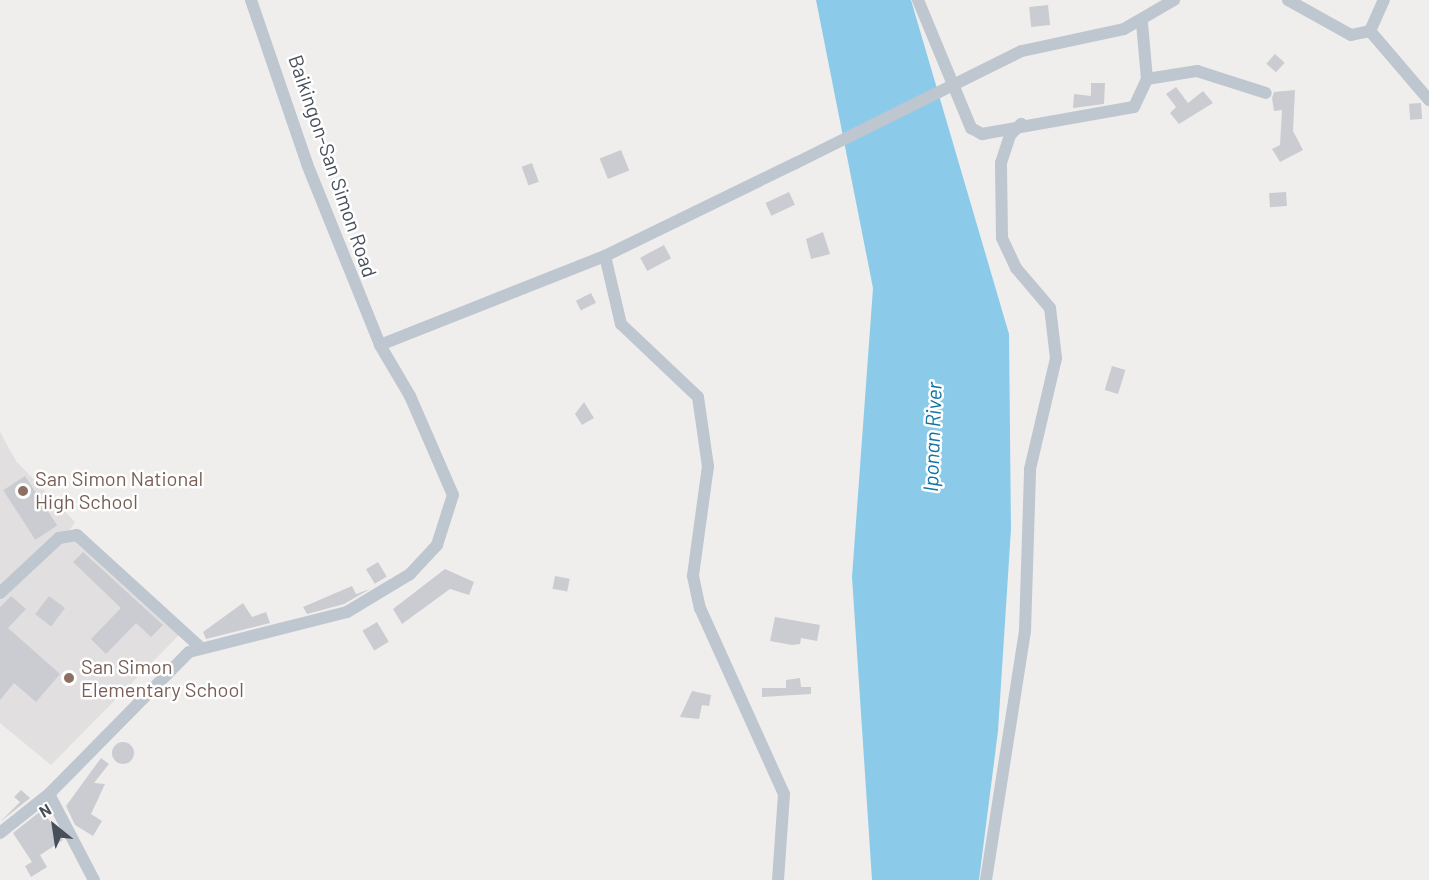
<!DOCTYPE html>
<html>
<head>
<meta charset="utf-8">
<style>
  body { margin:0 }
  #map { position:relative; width:1429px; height:880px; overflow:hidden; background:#f0eeed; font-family:Barlow,sans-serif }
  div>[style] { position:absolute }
  .education>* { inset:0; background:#e1dfdf }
  .water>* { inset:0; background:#8bcbe9 }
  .building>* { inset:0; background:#caccd2; transform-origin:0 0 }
  .round { border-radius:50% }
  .minor>* { height:12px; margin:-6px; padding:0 6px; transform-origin:6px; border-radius:6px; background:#bec6cf }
  .minor-bridge>* { height:12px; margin:-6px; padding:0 6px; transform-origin:6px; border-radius:6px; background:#bec6cf }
  .dots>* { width:16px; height:16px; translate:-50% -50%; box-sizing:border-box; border:3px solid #fff; border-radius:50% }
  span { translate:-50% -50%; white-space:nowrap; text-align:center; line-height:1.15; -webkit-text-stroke:5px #fff; paint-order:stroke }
  .street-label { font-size:20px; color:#464f5a }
  .education-label { font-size:20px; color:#785e54 }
  .left { translate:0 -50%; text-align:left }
  .water-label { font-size:21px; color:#1075a3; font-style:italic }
  .north { position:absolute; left:24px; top:796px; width:60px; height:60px; -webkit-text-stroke:4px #fff; paint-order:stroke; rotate:330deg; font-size:16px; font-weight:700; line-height:24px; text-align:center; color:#464f5a }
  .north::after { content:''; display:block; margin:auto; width:21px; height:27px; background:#464f5a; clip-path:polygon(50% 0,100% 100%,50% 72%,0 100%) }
</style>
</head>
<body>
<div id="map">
  <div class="education">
    <div style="clip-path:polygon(0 432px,16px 461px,75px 522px,63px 540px,86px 538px,181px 633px,51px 765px,0 723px)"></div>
  </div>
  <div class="water">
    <div style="clip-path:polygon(816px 0,911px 0,1009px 334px,1011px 529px,998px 731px,979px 880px,872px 880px,852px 577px,873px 288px)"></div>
  </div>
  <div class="building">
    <div style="left:1048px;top:5px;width:20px;height:19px;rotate:84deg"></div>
    <div style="left:1275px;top:54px;width:13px;height:13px;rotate:42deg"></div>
    <div style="clip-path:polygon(1091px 83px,1105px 83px,1104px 104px,1073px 108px,1074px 94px,1091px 96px)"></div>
    <div style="clip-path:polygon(1176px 87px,1188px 103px,1203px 91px,1213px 103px,1179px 124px,1170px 113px,1176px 107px,1166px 94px)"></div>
    <div style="clip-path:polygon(1295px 90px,1293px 131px,1303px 150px,1280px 162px,1272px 149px,1280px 145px,1282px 110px,1274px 111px,1272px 98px,1274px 92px)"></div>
    <div style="left:1421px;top:103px;width:16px;height:12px;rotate:86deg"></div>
    <div style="left:621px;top:150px;width:22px;height:23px;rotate:68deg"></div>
    <div style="left:532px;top:163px;width:20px;height:11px;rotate:70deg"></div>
    <div style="left:789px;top:192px;width:14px;height:26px;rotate:65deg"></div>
    <div style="left:1286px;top:192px;width:14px;height:17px;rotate:86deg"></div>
    <div style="clip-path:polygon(823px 232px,830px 254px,811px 259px,806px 239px)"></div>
    <div style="left:664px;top:245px;width:15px;height:27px;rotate:62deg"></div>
    <div style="left:591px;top:293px;width:11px;height:17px;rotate:63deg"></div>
    <div style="left:1112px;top:366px;width:14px;height:25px;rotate:17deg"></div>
    <div style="clip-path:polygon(584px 402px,594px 418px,582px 425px,575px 414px)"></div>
    <div style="left:25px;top:476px;width:59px;height:26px;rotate:57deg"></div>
    <div style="clip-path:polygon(83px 552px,163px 625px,151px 637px,136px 623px,106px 654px,91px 639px,121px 608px,73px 562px)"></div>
    <div style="left:378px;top:562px;width:17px;height:14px;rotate:59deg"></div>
    <div style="clip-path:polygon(445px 569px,474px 582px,469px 595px,450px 589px,402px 624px,393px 609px)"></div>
    <div style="left:555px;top:576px;width:15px;height:13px;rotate:11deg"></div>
    <div style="clip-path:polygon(352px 586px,356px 594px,370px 589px,344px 604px,307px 614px,303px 607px)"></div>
    <div style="clip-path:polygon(11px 596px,26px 609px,8px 628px,60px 674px,36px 702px,14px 683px,0 700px,0 607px)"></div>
    <div style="left:49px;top:596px;width:20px;height:23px;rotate:37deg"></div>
    <div style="clip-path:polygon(243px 603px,252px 617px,266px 612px,270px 623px,206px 639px,203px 632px)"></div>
    <div style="clip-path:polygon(775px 617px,820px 625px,817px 641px,801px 638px,800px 644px,792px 645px,770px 641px)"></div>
    <div style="left:377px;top:622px;width:23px;height:17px;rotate:59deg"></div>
    <div style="clip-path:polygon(800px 678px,801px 687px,811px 687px,811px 694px,762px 697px,762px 688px,786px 688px,786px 680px)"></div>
    <div style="clip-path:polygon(692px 691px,711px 695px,709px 706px,702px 705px,699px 719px,680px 717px)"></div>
    <div class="round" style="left:112px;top:742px;width:22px;height:22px"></div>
    <div style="clip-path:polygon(101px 758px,109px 764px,94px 783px,105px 784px,91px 814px,102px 821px,93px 836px,75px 825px,66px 806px)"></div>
    <div style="clip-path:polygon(21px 790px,30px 798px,0 822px,20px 802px,14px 797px)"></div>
    <div style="clip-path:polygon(42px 810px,63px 840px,40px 855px,47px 867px,31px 877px,25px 866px,32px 862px,13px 833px)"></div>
  </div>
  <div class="minor">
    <div style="left:251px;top:0;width:173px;rotate:71.1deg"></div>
    <div style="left:307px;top:164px;width:195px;rotate:68deg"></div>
    <div style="left:918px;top:0;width:139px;rotate:67.5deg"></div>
    <div style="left:971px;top:128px;width:13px;rotate:29deg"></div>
    <div style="left:982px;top:134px;width:154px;rotate:-10.1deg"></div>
    <div style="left:1134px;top:107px;width:31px;rotate:-65deg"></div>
    <div style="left:1147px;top:79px;width:56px;rotate:-95.1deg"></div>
    <div style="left:1288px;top:0;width:72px;rotate:29.1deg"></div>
    <div style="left:1351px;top:35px;width:19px;rotate:-12deg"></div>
    <div style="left:1370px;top:31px;width:34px;rotate:-66deg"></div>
    <div style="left:1370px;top:31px;width:91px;rotate:49.5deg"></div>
    <div style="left:1022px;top:51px;width:104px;rotate:-12.2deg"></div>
    <div style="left:1124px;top:29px;width:58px;rotate:-30.1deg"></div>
    <div style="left:1147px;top:79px;width:51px;rotate:-9.1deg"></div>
    <div style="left:1197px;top:71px;width:72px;rotate:17.7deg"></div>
    <div style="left:605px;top:256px;width:70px;rotate:76.8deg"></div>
    <div style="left:621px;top:324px;width:106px;rotate:43.5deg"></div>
    <div style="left:698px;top:397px;width:70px;rotate:81.8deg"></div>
    <div style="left:708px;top:466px;width:111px;rotate:97.8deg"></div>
    <div style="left:693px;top:576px;width:33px;rotate:78deg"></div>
    <div style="left:700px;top:608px;width:204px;rotate:65.7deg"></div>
    <div style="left:784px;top:794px;width:86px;rotate:94deg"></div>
    <div style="left:0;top:593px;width:81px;rotate:-43deg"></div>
    <div style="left:59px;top:538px;width:18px;rotate:-9deg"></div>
    <div style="left:77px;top:535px;width:168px;rotate:42.3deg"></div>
    <div style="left:49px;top:794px;width:97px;rotate:62.4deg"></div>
    <div style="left:0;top:833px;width:63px;rotate:-38.5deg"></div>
    <div style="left:49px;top:794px;width:199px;rotate:-45.4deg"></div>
    <div style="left:189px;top:652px;width:163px;rotate:-14.2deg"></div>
    <div style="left:347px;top:612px;width:74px;rotate:-31.1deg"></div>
    <div style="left:410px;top:574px;width:40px;rotate:-47deg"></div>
    <div style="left:437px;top:545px;width:52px;rotate:-72.3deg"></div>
    <div style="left:453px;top:495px;width:108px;rotate:-113.5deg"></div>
    <div style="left:410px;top:396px;width:59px;rotate:-120.5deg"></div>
    <div style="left:380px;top:345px;width:242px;rotate:-21.6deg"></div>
    <div style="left:605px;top:256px;width:212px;rotate:-26deg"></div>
    <div style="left:986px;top:880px;width:252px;rotate:-81.1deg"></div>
    <div style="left:1025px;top:631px;width:162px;rotate:-88.2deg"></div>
    <div style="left:1030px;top:469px;width:114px;rotate:-76.8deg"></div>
    <div style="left:1056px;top:358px;width:50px;rotate:-96.8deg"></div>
    <div style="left:1050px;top:308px;width:52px;rotate:-130.4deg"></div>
    <div style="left:1016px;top:268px;width:33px;rotate:-115deg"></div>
    <div style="left:1002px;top:238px;width:75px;rotate:-90.8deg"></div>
    <div style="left:1001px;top:163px;width:29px;rotate:-72deg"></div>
    <div style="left:1010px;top:135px;width:16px;rotate:-45deg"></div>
  </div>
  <div class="minor-bridge">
    <div style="left:796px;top:163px;width:252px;rotate:-26.4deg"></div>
  </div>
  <div class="dots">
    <div style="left:23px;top:491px;background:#8d6e63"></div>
    <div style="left:69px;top:678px;background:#8d6e63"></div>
  </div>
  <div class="street-label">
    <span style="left:333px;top:166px;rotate:71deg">Baikingon-San Simon Road</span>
  </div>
  <div class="education-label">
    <span class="left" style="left:35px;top:490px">San Simon National<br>High School</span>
    <span class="left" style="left:81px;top:678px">San Simon<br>Elementary School</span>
  </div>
  <div class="water-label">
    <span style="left:932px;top:437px;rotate:-88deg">Iponan River</span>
  </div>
  <div class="north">N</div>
</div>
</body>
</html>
